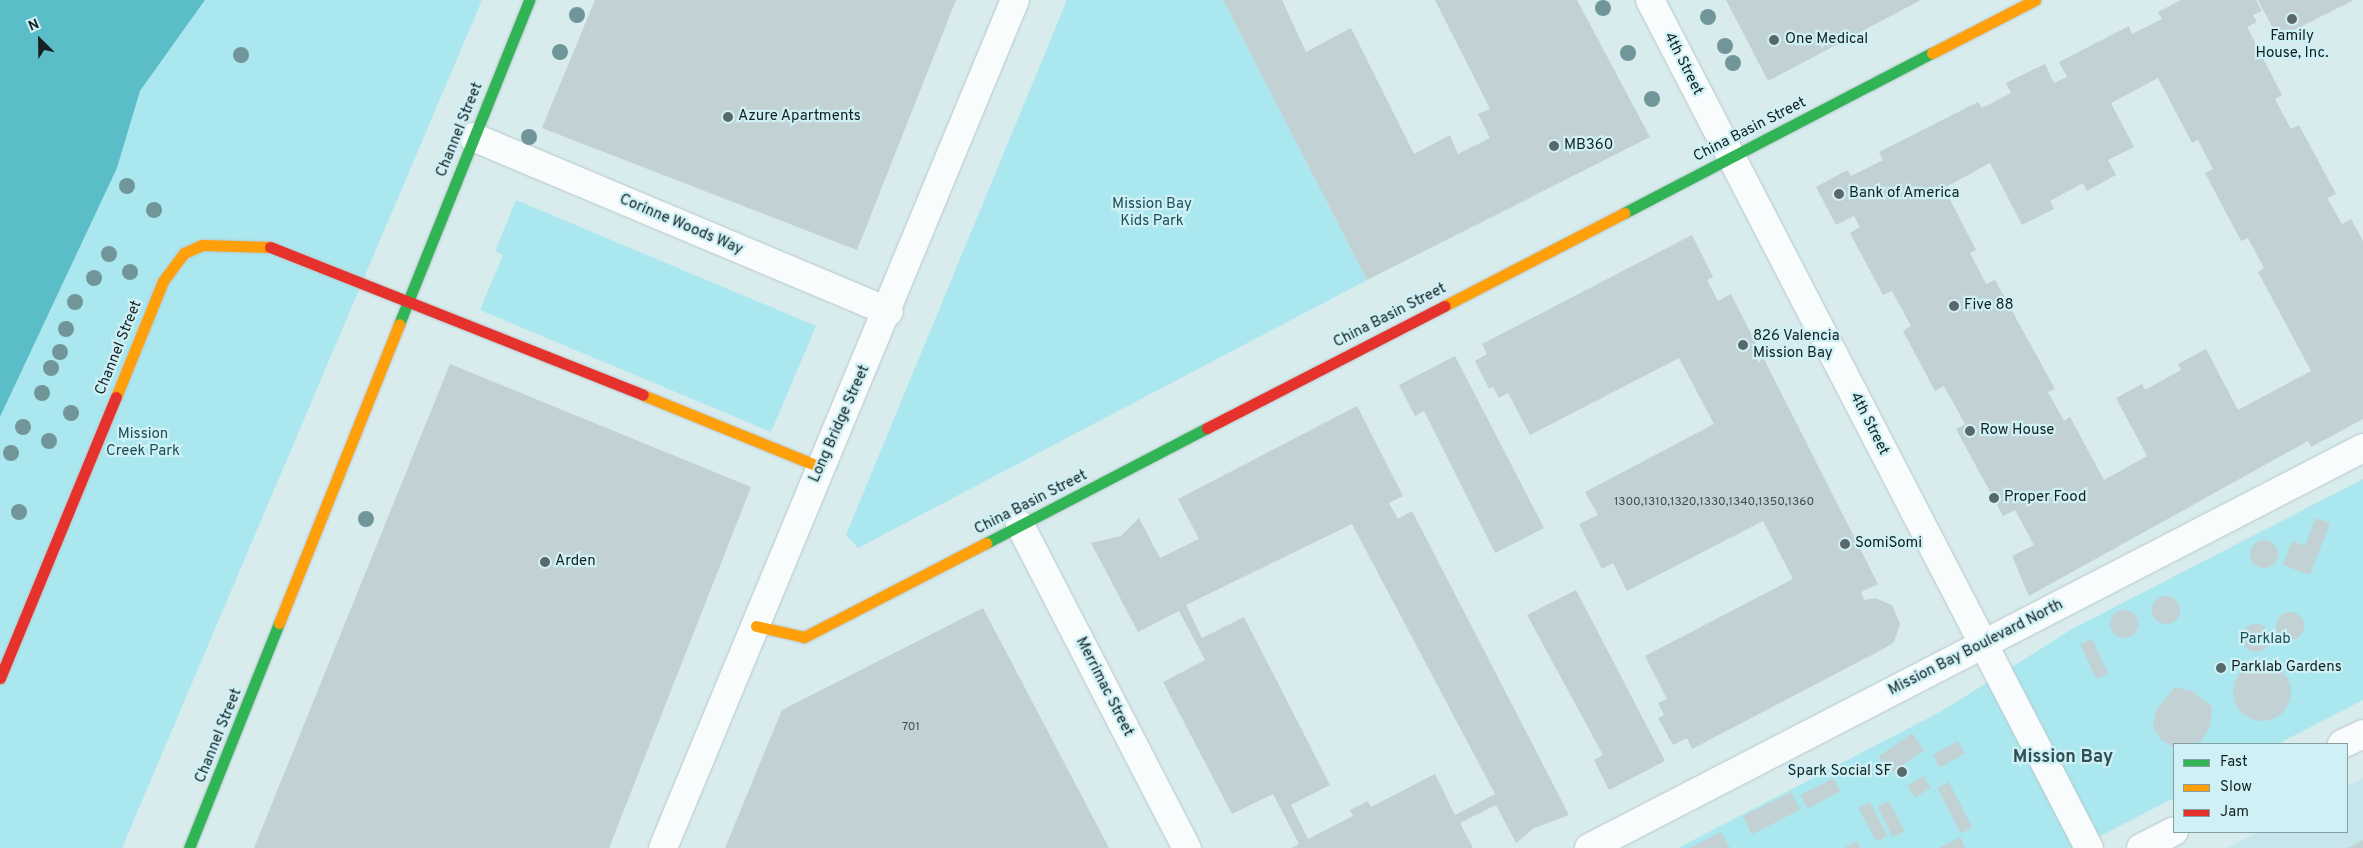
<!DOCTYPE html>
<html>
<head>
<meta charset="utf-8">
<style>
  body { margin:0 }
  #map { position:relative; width:2363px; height:848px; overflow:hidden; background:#d8ebed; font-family:Overpass,sans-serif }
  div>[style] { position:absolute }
  .built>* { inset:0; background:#c6e6eb }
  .green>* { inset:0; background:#abe7ef }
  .water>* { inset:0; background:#5bbdc8 }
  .building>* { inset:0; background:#c2d1d3; transform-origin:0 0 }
  .round { border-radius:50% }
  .roads { filter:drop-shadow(0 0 1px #b8c7c9) drop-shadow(0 0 1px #b8c7c9) }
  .street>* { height:28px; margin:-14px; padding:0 14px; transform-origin:14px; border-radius:14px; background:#f9fcfc }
  .fast>* { height:11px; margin:-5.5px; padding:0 5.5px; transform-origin:5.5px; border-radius:5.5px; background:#30b455 }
  .slow>* { height:11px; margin:-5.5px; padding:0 5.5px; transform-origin:5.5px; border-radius:5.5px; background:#ff9f0a }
  .jam>* { height:11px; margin:-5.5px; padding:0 5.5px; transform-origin:5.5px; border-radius:5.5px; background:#e5322d }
  .trees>* { width:16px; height:16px; margin:-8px; border-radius:50%; background:#71969a }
  .dots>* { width:14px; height:14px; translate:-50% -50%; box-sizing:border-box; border:2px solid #cff1f6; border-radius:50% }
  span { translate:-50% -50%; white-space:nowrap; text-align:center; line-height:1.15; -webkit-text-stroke:4.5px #cff1f6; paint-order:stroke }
  .number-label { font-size:12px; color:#414f51 }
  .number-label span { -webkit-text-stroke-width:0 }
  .poi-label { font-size:15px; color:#142123 }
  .left { translate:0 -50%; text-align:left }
  .right { translate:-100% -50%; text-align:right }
  .street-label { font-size:15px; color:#142123 }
  .park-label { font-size:15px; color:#1c5057 }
  .quarter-label { font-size:18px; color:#325054; font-weight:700 }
  .legend { position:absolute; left:2173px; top:743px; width:175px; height:90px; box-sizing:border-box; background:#cff1f6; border:1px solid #849ea2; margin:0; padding:6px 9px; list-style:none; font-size:15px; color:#142123 }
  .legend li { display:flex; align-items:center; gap:10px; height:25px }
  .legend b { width:25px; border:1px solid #849ea2 }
  .north { position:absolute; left:15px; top:15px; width:50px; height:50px; -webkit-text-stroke:4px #cff1f6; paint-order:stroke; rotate:337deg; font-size:14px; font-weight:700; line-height:20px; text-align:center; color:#142123 }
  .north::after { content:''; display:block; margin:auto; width:18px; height:22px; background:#142123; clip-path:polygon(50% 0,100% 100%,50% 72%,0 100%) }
</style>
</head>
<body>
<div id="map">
  <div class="built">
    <div style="clip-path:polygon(2363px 778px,2363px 848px,2227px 848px,2258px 832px,2347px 832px,2347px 786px)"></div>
  </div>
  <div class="green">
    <div style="clip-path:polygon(205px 0,482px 0,122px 848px,0 848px,0 417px,117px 168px,140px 91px)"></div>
    <div style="clip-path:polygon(1067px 0,1223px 0,1367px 280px,858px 548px,846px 535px)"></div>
    <div style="clip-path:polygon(516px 200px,816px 326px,771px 432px,480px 310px,503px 255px,495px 251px)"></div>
    <div style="clip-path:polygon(2363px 479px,2363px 700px,2278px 744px,2174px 744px,2174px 798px,2077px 848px,1678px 848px,1942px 711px,2072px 629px)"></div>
  </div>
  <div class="water">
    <div style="clip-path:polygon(0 0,205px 0,140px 91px,117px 168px,0 417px)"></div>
  </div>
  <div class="building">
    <div style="clip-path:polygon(595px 0,956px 0,857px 250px,542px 128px)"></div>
    <div style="clip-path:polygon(1223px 0,1282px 0,1306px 52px,1351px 28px,1414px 154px,1450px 135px,1458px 154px,1490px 138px,1478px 114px,1490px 109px,1435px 0,1577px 0,1650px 137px,1367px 280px)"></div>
    <div style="clip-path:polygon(1726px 0,1921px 0,1768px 81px)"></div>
    <div style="clip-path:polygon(evenodd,2181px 0,2256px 0,2262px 11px,2253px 15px,2257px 22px,2247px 27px,2282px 95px,2275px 99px,2291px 129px,2299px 125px,2336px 194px,2327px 198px,2342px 224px,2351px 219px,2363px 241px,2363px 419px,2311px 447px,2308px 441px,2029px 596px,2012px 556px,2034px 545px,2015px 510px,2003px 516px,1956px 429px,1965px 424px,1944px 386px,1935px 391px,1903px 331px,1911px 326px,1892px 291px,1883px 295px,1850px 233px,1860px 227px,1854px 216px,1836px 225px,1816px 187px,1847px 170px,1851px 176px,1883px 160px,1879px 152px,1978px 102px,1982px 108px,2011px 93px,2006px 83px,2045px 64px,2054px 83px,2067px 77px,2059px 62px,2129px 26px,2132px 34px,2162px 19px,2158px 12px,2181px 0,2158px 78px,2192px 143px,2198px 140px,2213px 169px,2205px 173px,2241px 241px,2248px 238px,2264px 268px,2258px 272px,2311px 371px,2238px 410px,2206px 349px,2178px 364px,2181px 370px,2145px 390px,2142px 384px,2116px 398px,2147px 456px,2104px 480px,2070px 417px,2064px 421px,2048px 392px,2055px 389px,1995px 280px,1986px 284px,1970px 253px,1976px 250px,1944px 188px,1990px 163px,2022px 225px,2054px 209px,2050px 201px,2083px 183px,2087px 191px,2116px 175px,2108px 160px,2134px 147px,2111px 103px,2158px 78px)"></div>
    <div style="clip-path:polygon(2258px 0,2354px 0,2278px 38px)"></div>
    <div style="clip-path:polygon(1692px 235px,1713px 277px,1707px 280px,1718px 301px,1731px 294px,1878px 584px,1861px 592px,1864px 600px,1875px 598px,1892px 605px,1900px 624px,1894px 642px,1885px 648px,1692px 749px,1687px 738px,1673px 745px,1658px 718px,1664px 715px,1658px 703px,1667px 699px,1645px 656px,1793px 579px,1763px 521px,1627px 591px,1613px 563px,1602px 569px,1579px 524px,1598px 515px,1585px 492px,1714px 424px,1679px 358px,1530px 435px,1508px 393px,1499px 398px,1493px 387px,1489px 389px,1475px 361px,1487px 354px,1482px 344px)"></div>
    <div style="clip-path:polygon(1455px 356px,1544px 528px,1495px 553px,1424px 411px,1415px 416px,1399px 385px)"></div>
    <div style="clip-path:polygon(450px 364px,751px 487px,609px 848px,254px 848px)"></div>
    <div style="clip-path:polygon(evenodd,1357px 406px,1403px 496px,1389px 503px,1398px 519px,1412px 511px,1569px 815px,1534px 828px,1516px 843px,1496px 805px,1460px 823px,1473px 848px,1291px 848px,1299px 844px,1273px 794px,1232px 814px,1163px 682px,1205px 660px,1179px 611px,1138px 632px,1091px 543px,1121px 536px,1139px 518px,1160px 558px,1199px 539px,1178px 499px,1357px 406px,1352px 524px,1495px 794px,1455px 815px,1435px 774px,1371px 807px,1368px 801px,1350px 810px,1353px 816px,1308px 839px,1291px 805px,1330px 785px,1244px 617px,1202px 638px,1186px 605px,1352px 524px)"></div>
    <div style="clip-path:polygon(2315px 518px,2330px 523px,2310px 575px,2283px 565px,2292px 541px,2305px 546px)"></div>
    <div class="round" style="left:2250px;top:540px;width:28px;height:28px"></div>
    <div style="clip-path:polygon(1576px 590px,1665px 761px,1609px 790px,1594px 760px,1603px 755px,1527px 615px)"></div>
    <div class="round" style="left:2152px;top:596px;width:28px;height:28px"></div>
    <div style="clip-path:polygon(983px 608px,1109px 848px,725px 848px,782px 710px)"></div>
    <div class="round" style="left:2110px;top:610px;width:28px;height:28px"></div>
    <div class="round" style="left:2276px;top:612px;width:28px;height:28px"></div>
    <div class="round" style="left:2242px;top:624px;width:28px;height:28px"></div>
    <div style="left:2092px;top:639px;width:38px;height:13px;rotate:65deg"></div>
    <div class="round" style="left:2233px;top:663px;width:58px;height:58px"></div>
    <div style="clip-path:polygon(2175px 687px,2192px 691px,2212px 707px,2210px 726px,2201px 742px,2174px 744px,2174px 748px,2161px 740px,2153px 728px,2156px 711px)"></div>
    <div style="left:1912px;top:733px;width:21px;height:41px;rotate:55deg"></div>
    <div style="left:1958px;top:741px;width:14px;height:29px;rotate:60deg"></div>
    <div style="left:1924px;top:776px;width:14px;height:19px;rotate:60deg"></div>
    <div style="clip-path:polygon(1834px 778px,1840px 791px,1808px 809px,1800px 795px)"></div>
    <div style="left:1949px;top:782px;width:51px;height:13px;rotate:63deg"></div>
    <div style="left:1791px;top:792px;width:20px;height:54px;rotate:63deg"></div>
    <div style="left:1889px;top:801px;width:34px;height:13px;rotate:63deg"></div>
    <div style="left:1870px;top:802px;width:38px;height:13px;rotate:62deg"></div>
    <div style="clip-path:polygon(1721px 832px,1730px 848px,1689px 848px)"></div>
    <div style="clip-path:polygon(1960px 837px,1965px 848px,1939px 848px)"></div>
    <div style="clip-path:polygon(2363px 840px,2363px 848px,2347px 848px)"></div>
    <div style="clip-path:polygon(1857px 841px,1861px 848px,1844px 848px)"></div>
  </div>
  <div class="roads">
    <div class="street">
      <div style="left:1650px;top:0;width:955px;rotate:62.63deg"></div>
      <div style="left:473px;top:137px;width:451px;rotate:22.8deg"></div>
      <div style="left:1020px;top:525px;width:364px;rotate:62.7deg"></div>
      <div style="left:2342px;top:744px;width:23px;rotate:-25deg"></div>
      <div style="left:663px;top:848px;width:918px;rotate:-67.46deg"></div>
      <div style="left:1589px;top:848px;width:871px;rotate:-27.33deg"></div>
      <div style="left:2141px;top:848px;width:37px;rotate:-27deg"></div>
    </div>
    <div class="fast">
      <div style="left:1624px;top:213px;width:347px;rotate:-27.5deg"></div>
      <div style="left:399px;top:324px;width:349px;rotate:-68.1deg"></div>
      <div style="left:986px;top:543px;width:249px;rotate:-27.5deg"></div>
      <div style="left:189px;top:848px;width:242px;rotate:-68.2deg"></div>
    </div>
    <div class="slow">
      <div style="left:1932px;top:53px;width:116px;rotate:-27.2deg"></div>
      <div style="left:1444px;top:306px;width:203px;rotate:-27.3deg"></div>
      <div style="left:643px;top:395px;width:191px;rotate:22.1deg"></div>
      <div style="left:116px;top:397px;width:125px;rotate:-67.9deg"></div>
      <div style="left:163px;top:281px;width:35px;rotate:-53deg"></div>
      <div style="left:184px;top:253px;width:20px;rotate:-24deg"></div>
      <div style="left:202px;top:245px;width:68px;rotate:1.7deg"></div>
      <div style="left:279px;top:623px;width:322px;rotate:-68.1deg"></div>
      <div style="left:756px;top:626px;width:49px;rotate:12.9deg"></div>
      <div style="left:804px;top:637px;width:205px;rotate:-27.3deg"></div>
    </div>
    <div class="jam">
      <div style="left:270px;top:247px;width:401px;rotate:21.6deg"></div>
      <div style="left:1207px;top:428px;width:267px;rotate:-27.2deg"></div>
      <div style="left:0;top:678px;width:304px;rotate:-67.6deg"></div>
    </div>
  </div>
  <div class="trees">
    <div style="left:1603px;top:8px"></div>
    <div style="left:577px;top:15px"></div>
    <div style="left:1708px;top:17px"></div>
    <div style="left:1725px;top:46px"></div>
    <div style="left:560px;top:52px"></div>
    <div style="left:1628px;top:53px"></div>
    <div style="left:241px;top:55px"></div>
    <div style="left:1733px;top:63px"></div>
    <div style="left:1652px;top:99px"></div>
    <div style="left:529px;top:137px"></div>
    <div style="left:127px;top:186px"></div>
    <div style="left:154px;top:210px"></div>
    <div style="left:109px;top:254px"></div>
    <div style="left:130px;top:272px"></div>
    <div style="left:94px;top:278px"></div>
    <div style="left:75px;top:302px"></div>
    <div style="left:66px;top:329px"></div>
    <div style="left:60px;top:352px"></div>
    <div style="left:51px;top:368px"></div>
    <div style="left:42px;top:393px"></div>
    <div style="left:71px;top:413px"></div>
    <div style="left:23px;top:427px"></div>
    <div style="left:49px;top:441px"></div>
    <div style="left:11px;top:453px"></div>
    <div style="left:19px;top:512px"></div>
    <div style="left:366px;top:519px"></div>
  </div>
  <div class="dots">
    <div style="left:2292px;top:19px;background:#59686a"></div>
    <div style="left:1774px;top:40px;background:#59686a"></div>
    <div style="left:728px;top:117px;background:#59686a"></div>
    <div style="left:1554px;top:146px;background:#59686a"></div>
    <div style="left:1839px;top:194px;background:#59686a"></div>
    <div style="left:1954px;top:306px;background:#59686a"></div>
    <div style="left:1743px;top:345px;background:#59686a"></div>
    <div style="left:1970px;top:431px;background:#59686a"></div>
    <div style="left:1994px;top:498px;background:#59686a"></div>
    <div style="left:1845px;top:544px;background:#59686a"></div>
    <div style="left:545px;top:562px;background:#59686a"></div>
    <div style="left:2221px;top:668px;background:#59686a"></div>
    <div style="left:1902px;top:772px;background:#59686a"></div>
  </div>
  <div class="number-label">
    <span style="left:1714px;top:503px">1300,1310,1320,1330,1340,1350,1360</span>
    <span style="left:911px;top:728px">701</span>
  </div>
  <div class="poi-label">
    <span style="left:2292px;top:45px">Family<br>House, Inc.</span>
    <span class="left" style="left:1785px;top:40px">One Medical</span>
    <span class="left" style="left:738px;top:117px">Azure Apartments</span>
    <span class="left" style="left:1564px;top:146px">MB360</span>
    <span class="left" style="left:1849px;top:194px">Bank of America</span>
    <span class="left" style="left:1964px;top:306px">Five 88</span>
    <span class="left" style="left:1753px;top:345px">826 Valencia<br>Mission Bay</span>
    <span class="left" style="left:1980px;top:431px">Row House</span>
    <span class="left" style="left:2004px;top:498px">Proper Food</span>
    <span class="left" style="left:1855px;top:544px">SomiSomi</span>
    <span class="left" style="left:555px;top:562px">Arden</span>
    <span class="left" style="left:2231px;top:668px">Parklab Gardens</span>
    <span class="right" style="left:1892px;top:772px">Spark Social SF</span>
  </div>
  <div class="street-label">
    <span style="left:1683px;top:64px;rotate:63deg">4th Street</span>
    <span style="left:460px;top:130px;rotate:-68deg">Channel Street</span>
    <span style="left:1750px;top:130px;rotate:-27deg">China Basin Street</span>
    <span style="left:681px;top:225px;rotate:23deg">Corinne Woods Way</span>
    <span style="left:1390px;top:316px;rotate:-27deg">China Basin Street</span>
    <span style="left:119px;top:348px;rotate:-68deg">Channel Street</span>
    <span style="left:840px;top:424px;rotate:-66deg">Long Bridge Street</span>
    <span style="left:1869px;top:424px;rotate:63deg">4th Street</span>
    <span style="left:1031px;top:503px;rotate:-27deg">China Basin Street</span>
    <span style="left:1976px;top:648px;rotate:-27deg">Mission Bay Boulevard North</span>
    <span style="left:1104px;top:687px;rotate:63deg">Merrimac Street</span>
    <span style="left:219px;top:736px;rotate:-68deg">Channel Street</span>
  </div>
  <div class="park-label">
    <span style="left:1152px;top:213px">Mission Bay<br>Kids Park</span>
    <span style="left:143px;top:443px">Mission<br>Creek Park</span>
    <span style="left:2265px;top:640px">Parklab</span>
  </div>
  <div class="quarter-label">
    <span style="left:2063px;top:758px">Mission Bay</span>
  </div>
  <ul class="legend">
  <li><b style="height:6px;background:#30b455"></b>Fast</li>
  <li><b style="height:6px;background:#ff9f0a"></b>Slow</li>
  <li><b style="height:6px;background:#e5322d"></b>Jam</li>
  </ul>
  <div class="north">N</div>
</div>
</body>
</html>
